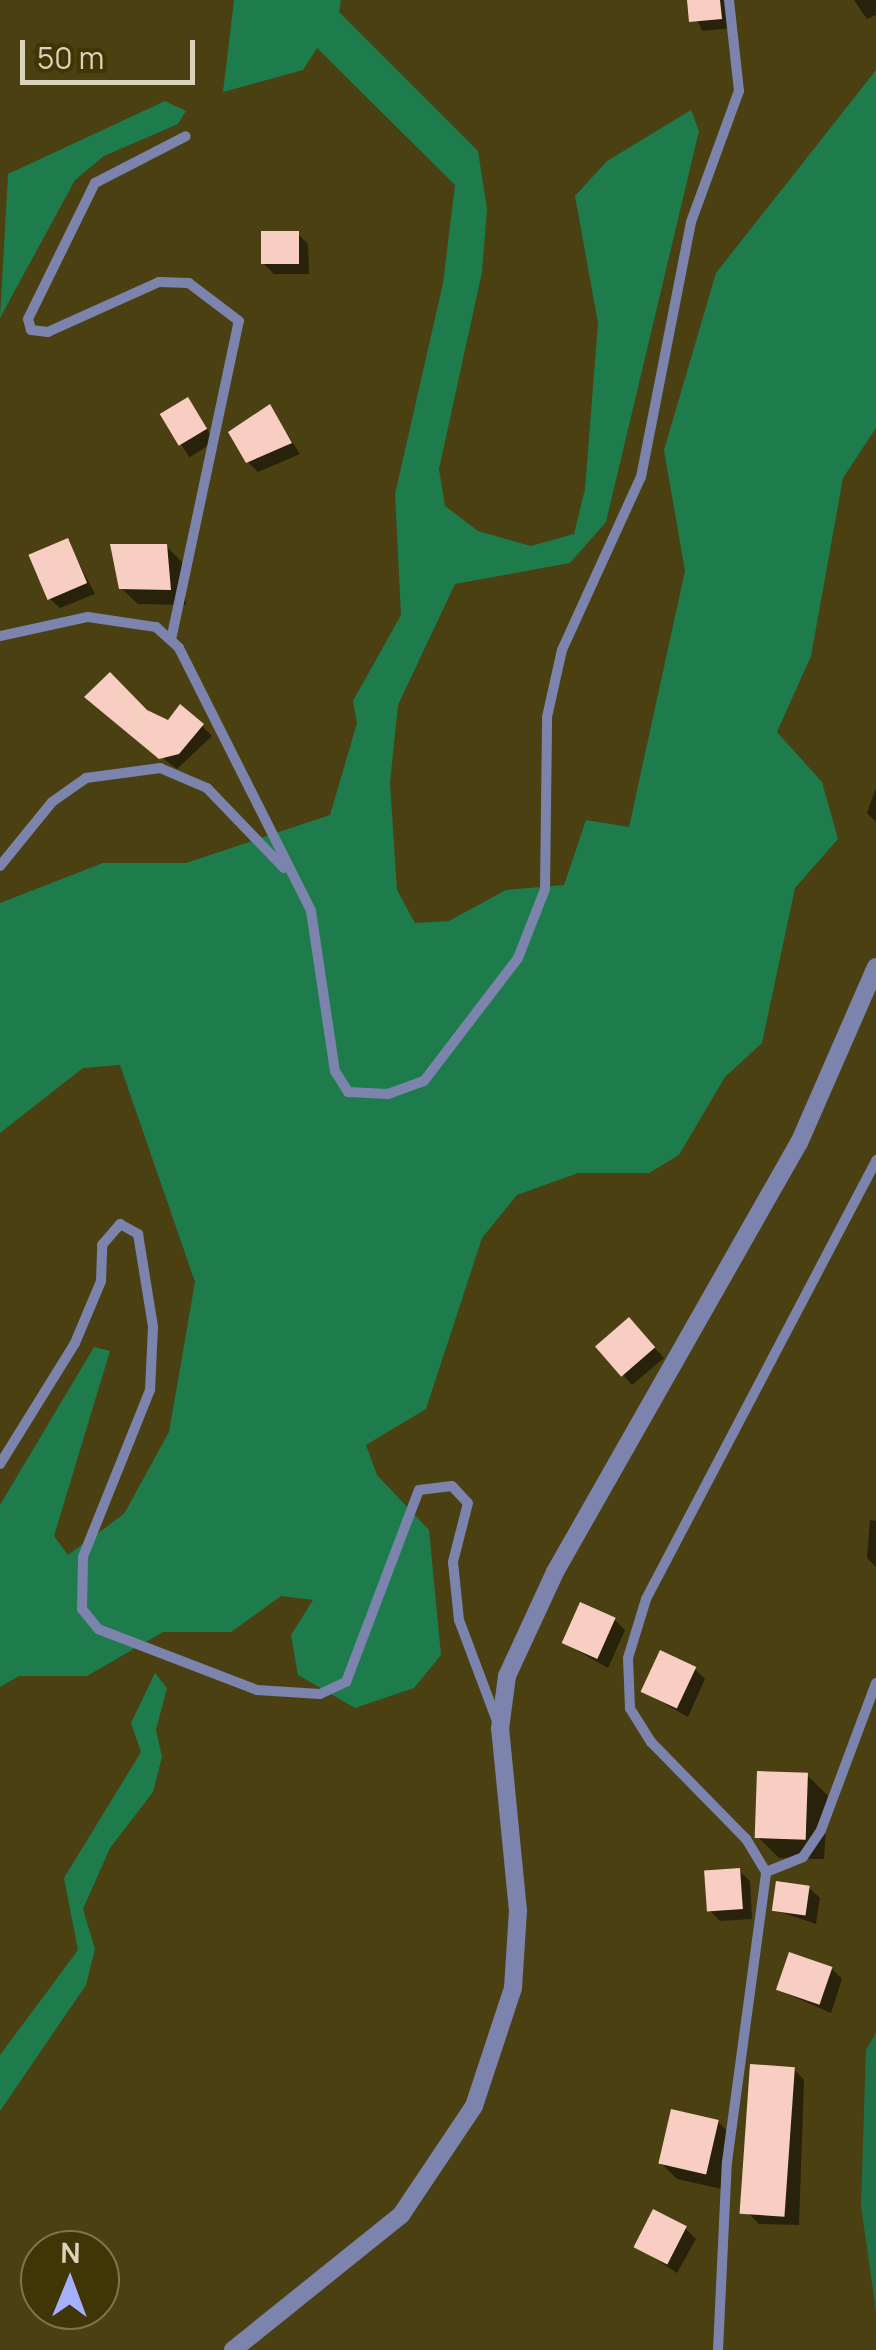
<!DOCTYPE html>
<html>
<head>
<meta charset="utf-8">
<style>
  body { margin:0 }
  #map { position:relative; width:876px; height:2350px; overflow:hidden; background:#4a4012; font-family:Manrope,sans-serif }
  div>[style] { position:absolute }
  .green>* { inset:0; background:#207047 }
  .forest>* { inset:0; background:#1d7b4c }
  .shadow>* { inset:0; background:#0007; transform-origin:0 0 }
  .building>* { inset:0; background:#f9cec2; transform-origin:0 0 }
  .minor>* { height:10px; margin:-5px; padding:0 5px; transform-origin:5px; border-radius:5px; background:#7c83ad }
  .tertiary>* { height:18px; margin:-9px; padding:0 9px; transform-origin:9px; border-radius:9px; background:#7c83ad }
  span { translate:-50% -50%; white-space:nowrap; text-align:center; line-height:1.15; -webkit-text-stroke:10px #403504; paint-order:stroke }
  .north { position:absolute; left:20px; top:2230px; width:100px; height:100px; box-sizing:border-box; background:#403504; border:2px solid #7e754e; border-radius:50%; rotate:1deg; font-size:28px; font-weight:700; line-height:40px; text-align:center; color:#dad4bc }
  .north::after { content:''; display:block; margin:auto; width:35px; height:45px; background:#a5b1fc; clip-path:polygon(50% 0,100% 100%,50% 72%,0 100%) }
  .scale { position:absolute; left:20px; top:40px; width:175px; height:45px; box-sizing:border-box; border:5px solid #dad4bc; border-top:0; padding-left:12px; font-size:30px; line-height:35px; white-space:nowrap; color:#dad4bc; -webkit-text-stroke:8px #403504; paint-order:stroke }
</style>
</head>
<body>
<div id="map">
  <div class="green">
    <div style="clip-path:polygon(876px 2033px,876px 2311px,861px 2206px,866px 2050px)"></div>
  </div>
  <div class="forest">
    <div style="clip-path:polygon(234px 0,341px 0,339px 12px,478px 151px,487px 209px,482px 272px,439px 469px,445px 506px,478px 531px,531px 546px,574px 534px,585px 489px,598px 323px,575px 196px,607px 161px,691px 110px,699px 131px,606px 522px,570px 563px,455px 584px,398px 705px,390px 783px,397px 890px,415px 923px,449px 921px,506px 890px,564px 885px,586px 820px,629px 827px,685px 571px,664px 450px,716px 273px,876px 70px,876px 428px,843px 478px,811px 656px,777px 732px,822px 782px,838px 839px,795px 888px,762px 1043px,725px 1077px,679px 1155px,649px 1173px,578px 1173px,517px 1195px,482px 1238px,426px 1409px,366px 1445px,377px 1475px,429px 1530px,441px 1655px,414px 1688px,355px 1708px,298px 1675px,291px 1635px,313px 1600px,281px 1596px,231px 1632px,163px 1632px,87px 1676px,19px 1676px,0 1687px,0 1505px,94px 1347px,110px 1351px,54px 1536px,68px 1555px,124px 1514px,169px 1432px,195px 1282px,120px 1065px,83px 1068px,0 1133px,0 903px,103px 863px,186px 863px,330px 815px,357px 723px,353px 701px,401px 615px,395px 494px,443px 283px,455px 185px,317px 48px,303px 70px,223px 92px)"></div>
    <div style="clip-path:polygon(165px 101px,186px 111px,178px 124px,104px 156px,75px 180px,0 318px,8px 174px)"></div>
    <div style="clip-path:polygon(155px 1673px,167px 1688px,156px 1730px,162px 1757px,153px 1792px,110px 1848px,83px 1909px,95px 1949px,86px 1985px,0 2111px,0 2055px,78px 1950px,64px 1878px,141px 1752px,131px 1723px)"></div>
  </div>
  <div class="shadow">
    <div style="clip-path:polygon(689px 0,730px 0,732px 28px,702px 31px)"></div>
    <div style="clip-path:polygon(854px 0,876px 0,876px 15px,867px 19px)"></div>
    <div style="clip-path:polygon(298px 234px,308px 244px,309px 274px,274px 274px,264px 264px)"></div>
    <div style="left:188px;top:400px;width:49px;height:30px;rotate:57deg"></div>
    <div style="clip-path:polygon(270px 407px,300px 454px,258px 472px,248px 462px)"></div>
    <div style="clip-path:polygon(67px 541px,95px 594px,60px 608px,49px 598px)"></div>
    <div style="clip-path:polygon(166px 546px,182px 562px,186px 605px,138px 604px,121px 588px)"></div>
    <div style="clip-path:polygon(97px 707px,202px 726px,212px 736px,177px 769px)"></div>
    <div style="clip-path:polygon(876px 788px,876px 822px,867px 813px)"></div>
    <div style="clip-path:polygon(639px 1331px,664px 1358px,632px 1385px,598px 1347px)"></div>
    <div style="clip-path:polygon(870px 1520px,876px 1521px,876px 1567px,867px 1558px)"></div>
    <div style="clip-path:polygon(615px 1620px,625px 1630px,608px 1668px,564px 1643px)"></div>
    <div style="clip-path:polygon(695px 1669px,705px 1679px,688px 1717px,644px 1692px)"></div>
    <div style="clip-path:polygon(807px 1775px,828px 1796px,824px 1859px,779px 1858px,758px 1837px)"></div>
    <div style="clip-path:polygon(739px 1871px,750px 1881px,752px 1919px,720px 1921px,710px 1911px)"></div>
    <div style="clip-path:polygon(809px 1888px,820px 1898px,816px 1924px,775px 1910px)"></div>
    <div style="clip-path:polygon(832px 1969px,842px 1979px,831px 2013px,779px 1990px)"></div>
    <div style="clip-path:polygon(794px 2069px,804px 2080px,799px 2225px,759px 2224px,748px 2213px)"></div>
    <div style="clip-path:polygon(718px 2122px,734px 2138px,722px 2189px,677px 2179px,661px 2163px)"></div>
    <div style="clip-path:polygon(685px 2228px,696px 2239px,677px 2273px,636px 2246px)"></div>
  </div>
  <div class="building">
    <div style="clip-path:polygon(687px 0,720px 0,722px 19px,689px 22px)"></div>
    <div style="left:299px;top:231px;width:33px;height:38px;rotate:90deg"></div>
    <div style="left:188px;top:397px;width:37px;height:33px;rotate:59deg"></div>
    <div style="clip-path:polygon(270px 404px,292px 443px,246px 463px,228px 432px)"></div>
    <div style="left:68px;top:538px;width:49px;height:43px;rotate:67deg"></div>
    <div style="clip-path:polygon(110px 544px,167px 544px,171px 590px,119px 589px)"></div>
    <div style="clip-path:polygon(110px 672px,147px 710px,168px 720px,180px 704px,204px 724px,179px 754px,159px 759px,84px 697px)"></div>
    <div style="left:629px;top:1317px;width:40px;height:45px;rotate:49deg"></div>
    <div style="left:580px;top:1602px;width:39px;height:45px;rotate:24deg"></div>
    <div style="left:660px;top:1650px;width:40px;height:46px;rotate:25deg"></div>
    <div style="left:757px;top:1771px;width:51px;height:67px;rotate:2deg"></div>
    <div style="left:740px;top:1868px;width:41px;height:36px;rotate:86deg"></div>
    <div style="left:776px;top:1881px;width:34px;height:30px;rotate:8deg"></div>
    <div style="left:789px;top:1952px;width:46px;height:40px;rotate:19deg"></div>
    <div style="left:750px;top:2064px;width:45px;height:150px;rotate:4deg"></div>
    <div style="left:671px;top:2109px;width:49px;height:56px;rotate:13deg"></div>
    <div style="left:653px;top:2209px;width:38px;height:43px;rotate:27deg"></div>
  </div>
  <div class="minor">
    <div style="left:0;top:636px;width:90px;rotate:-12.2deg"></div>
    <div style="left:88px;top:617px;width:69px;rotate:8.4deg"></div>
    <div style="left:156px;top:627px;width:31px;rotate:42deg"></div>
    <div style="left:179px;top:648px;width:294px;rotate:63.3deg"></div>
    <div style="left:311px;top:911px;width:162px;rotate:81.5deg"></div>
    <div style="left:335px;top:1071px;width:25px;rotate:58deg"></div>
    <div style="left:348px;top:1092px;width:40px;rotate:2.9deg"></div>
    <div style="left:388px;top:1094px;width:38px;rotate:-20deg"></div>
    <div style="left:424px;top:1081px;width:155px;rotate:-52.6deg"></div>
    <div style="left:518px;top:958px;width:74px;rotate:-68.6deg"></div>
    <div style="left:545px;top:889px;width:172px;rotate:-89.3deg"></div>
    <div style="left:547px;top:717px;width:69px;rotate:-77.4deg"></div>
    <div style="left:562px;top:650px;width:190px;rotate:-65.5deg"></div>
    <div style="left:641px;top:477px;width:260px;rotate:-78.9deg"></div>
    <div style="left:691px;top:222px;width:140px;rotate:-69.9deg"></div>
    <div style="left:739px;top:91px;width:92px;rotate:-96.3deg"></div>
    <div style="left:171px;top:640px;width:326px;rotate:-78deg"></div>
    <div style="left:239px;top:321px;width:63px;rotate:-142.8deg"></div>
    <div style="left:189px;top:283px;width:30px;rotate:-178deg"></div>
    <div style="left:159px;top:282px;width:122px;rotate:155.8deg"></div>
    <div style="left:48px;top:332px;width:17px;rotate:-173deg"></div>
    <div style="left:31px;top:330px;width:11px;rotate:-105deg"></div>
    <div style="left:28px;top:319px;width:152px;rotate:-63.8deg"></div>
    <div style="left:95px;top:183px;width:102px;rotate:-27.3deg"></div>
    <div style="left:0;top:866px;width:82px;rotate:-50.9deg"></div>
    <div style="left:52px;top:802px;width:42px;rotate:-35.2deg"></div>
    <div style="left:86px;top:778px;width:75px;rotate:-7.7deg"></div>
    <div style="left:160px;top:768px;width:51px;rotate:23.1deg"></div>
    <div style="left:207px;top:788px;width:111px;rotate:46.1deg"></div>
    <div style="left:0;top:1464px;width:142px;rotate:-58.2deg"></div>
    <div style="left:75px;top:1343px;width:67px;rotate:-67.2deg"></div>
    <div style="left:101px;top:1281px;width:36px;rotate:-88deg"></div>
    <div style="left:102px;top:1245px;width:28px;rotate:-49deg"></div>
    <div style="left:120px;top:1224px;width:21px;rotate:29deg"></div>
    <div style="left:138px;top:1234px;width:94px;rotate:80.8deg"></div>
    <div style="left:153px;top:1327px;width:63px;rotate:92.7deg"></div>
    <div style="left:150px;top:1390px;width:180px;rotate:111.9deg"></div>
    <div style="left:83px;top:1557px;width:52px;rotate:91.1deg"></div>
    <div style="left:82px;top:1609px;width:26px;rotate:51deg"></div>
    <div style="left:98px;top:1629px;width:170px;rotate:21deg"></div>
    <div style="left:257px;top:1690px;width:63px;rotate:3.6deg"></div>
    <div style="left:320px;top:1694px;width:29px;rotate:-25deg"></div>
    <div style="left:346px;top:1682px;width:205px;rotate:-69.2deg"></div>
    <div style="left:419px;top:1490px;width:33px;rotate:-7deg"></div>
    <div style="left:452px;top:1486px;width:23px;rotate:47deg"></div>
    <div style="left:468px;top:1503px;width:61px;rotate:104.3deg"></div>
    <div style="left:453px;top:1562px;width:58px;rotate:84.1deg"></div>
    <div style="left:459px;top:1620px;width:111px;rotate:69.4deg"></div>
    <div style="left:766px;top:1872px;width:40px;rotate:-22deg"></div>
    <div style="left:803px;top:1857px;width:32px;rotate:-56deg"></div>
    <div style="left:821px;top:1830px;width:157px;rotate:-69.5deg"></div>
    <div style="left:718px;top:2350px;width:188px;rotate:-87.3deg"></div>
    <div style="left:727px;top:2162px;width:293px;rotate:-82.3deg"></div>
    <div style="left:766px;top:1872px;width:39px;rotate:-121deg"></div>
    <div style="left:746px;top:1839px;width:136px;rotate:-134.4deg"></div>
    <div style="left:651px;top:1742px;width:40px;rotate:-122deg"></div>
    <div style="left:630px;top:1708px;width:50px;rotate:-92.3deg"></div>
    <div style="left:628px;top:1658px;width:62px;rotate:-73deg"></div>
    <div style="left:646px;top:1599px;width:496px;rotate:-62.3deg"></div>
  </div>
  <div class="tertiary">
    <div style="left:233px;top:2350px;width:216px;rotate:-38.8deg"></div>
    <div style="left:401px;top:2215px;width:131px;rotate:-56.2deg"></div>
    <div style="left:474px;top:2106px;width:124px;rotate:-71.7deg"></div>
    <div style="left:513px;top:1988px;width:77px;rotate:-86.3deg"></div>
    <div style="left:518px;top:1911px;width:183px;rotate:-95.6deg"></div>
    <div style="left:500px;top:1729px;width:53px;rotate:-82.5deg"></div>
    <div style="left:507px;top:1676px;width:115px;rotate:-65.2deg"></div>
    <div style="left:555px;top:1572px;width:494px;rotate:-60.4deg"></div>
    <div style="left:799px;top:1143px;width:192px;rotate:-66.4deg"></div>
  </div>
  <div class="north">N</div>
  <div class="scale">50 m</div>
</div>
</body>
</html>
